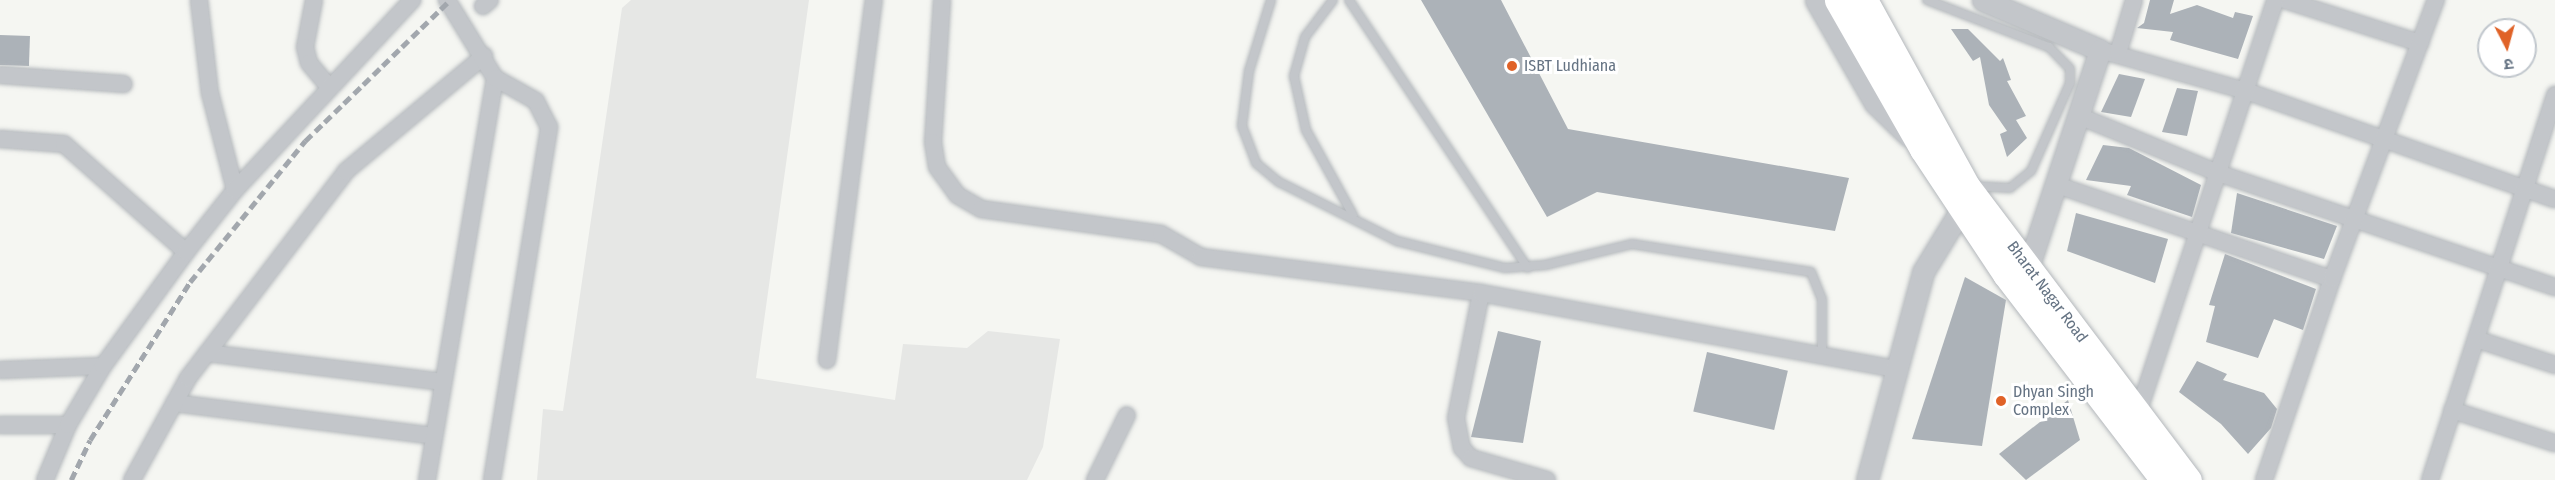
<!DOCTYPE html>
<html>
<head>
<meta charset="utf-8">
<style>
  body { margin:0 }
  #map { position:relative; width:2555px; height:480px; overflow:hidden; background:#f5f6f2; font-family:"Fira Sans Condensed","Noto Sans Devanagari",sans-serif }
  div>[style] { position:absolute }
  .built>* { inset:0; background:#e6e7e5 }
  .building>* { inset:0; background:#acb2b8; transform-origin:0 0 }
  .roads { filter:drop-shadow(0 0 2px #b4b8bc) drop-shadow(0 0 2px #b4b8bc) }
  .service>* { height:8px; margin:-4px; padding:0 4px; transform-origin:4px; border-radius:4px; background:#c3c6ca }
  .minor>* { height:16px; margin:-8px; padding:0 8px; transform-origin:8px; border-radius:8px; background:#c3c6ca }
  .tertiary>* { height:21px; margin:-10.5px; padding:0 10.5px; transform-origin:10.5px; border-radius:10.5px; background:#c3c6ca }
  .primary>* { height:27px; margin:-13.5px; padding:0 13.5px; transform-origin:13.5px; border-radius:13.5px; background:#fff }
  .rail>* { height:4.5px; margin-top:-2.25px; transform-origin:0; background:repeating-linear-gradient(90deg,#a2a7ad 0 9px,transparent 0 13.5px) }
  .dots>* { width:16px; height:16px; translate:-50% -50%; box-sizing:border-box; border:3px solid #fff; border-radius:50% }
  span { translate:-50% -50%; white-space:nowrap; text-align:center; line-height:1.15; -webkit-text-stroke:6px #fff; paint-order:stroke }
  .poi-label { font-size:16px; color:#657383 }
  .left { translate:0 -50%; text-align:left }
  .street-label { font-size:16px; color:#657383 }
  .north { position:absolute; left:2477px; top:18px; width:60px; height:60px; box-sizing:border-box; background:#fff; border:2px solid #c1c7cd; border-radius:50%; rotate:174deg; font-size:16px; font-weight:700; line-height:24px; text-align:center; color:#657383 }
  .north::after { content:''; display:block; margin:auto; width:21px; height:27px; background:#e06227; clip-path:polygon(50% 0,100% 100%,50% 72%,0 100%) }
</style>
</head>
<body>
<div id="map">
  <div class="built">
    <div style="clip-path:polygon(631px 0,809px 0,756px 378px,895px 400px,903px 344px,967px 348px,988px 331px,1060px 339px,1043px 447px,1027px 480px,537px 480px,543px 409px,563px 411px,622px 8px)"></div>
  </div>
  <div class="building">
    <div style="clip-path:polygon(1421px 0,1501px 0,1568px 129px,1849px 178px,1835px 231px,1597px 192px,1547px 217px)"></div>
    <div style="clip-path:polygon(2150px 0,2174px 0,2170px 14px,2197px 5px,2233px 18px,2235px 12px,2253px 16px,2238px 59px,2170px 40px,2173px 32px,2137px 28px,2144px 23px)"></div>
    <div style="clip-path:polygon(1951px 29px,1968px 29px,2000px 61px,2003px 58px,2011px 80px,2007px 81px,2026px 116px,2016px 120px,2027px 138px,2007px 157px,2000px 134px,2007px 131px,1989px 105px,1980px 57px,1973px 61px)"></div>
    <div style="left:0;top:35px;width:30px;height:30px;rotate:2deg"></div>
    <div style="clip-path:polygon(2119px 74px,2145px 79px,2131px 117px,2101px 112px)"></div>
    <div style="clip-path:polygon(2177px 88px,2198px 91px,2187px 136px,2162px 132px)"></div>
    <div style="clip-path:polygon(2103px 145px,2129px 148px,2201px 185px,2192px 217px,2127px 195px,2131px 186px,2086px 180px)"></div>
    <div style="clip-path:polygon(2237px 193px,2337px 226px,2324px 259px,2231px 233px)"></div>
    <div style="clip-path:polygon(2076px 213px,2168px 239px,2155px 283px,2067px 251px)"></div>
    <div style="clip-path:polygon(2225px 254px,2316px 289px,2303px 330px,2274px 319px,2258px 358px,2206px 342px,2215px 306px,2209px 305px)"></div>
    <div style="clip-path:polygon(1965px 277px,2006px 300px,1982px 446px,1912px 439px)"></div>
    <div style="clip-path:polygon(1498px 331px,1541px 341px,1523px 443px,1471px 437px)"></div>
    <div style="left:1707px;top:352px;width:83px;height:61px;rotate:13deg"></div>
    <div style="clip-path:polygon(2197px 361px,2227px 374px,2223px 380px,2264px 393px,2277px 409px,2271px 428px,2248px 454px,2221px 424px,2179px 392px)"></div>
    <div style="clip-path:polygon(2068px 400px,2080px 440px,2026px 480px,1999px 454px)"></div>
  </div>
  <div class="roads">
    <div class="service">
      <div style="left:1271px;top:0;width:74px;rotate:107.2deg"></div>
      <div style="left:1249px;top:71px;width:55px;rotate:97.3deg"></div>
      <div style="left:1242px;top:126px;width:40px;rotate:69deg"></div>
      <div style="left:1256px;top:163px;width:30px;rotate:40deg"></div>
      <div style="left:1279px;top:182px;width:132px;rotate:26.6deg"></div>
      <div style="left:1397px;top:241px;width:111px;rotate:14deg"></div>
      <div style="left:1505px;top:268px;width:40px;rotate:-4.3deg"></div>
      <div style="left:1545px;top:265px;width:89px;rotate:-13.6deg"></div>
      <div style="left:1632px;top:244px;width:181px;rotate:8.9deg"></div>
      <div style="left:1811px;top:272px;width:29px;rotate:68deg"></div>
      <div style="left:1822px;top:299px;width:57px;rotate:90deg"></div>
      <div style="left:1333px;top:0;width:46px;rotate:127.1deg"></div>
      <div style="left:1305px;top:37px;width:41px;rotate:105.8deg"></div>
      <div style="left:1294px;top:76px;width:55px;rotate:77.5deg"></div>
      <div style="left:1306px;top:130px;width:97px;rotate:61.1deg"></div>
      <div style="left:1349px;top:0;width:322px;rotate:56.3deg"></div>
      <div style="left:1927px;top:0;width:131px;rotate:21.1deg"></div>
      <div style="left:2049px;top:47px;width:30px;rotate:46deg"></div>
      <div style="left:2070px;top:69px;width:14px;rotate:90deg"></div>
      <div style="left:2070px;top:83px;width:96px;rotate:113.9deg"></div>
      <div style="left:2031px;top:171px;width:27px;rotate:141deg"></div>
      <div style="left:2010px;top:188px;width:36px;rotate:-177deg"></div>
    </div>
    <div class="minor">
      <div style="left:199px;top:0;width:94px;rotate:83.3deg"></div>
      <div style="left:210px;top:93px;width:100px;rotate:75.5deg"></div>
      <div style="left:314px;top:0;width:48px;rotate:100.8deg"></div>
      <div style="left:305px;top:47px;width:16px;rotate:76deg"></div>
      <div style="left:309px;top:63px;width:31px;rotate:50deg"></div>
      <div style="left:942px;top:0;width:142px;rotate:93.6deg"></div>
      <div style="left:933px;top:142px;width:25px;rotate:81deg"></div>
      <div style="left:937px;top:167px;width:34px;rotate:54deg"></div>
      <div style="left:957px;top:195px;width:28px;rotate:30deg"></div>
      <div style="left:981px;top:209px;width:182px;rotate:7.9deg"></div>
      <div style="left:1161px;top:234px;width:46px;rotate:29.9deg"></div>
      <div style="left:1201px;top:257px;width:282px;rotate:7.3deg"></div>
      <div style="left:1481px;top:293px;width:127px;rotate:101.3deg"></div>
      <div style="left:1456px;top:418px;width:31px;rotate:79deg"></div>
      <div style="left:1462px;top:448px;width:13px;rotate:48deg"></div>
      <div style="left:1471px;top:458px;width:79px;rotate:16.1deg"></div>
      <div style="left:2285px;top:0;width:142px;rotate:17.7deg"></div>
      <div style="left:483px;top:6px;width:9px;rotate:-41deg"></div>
      <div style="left:2100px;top:50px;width:152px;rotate:15.7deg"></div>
      <div style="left:2246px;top:91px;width:327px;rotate:19.3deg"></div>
      <div style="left:2118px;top:53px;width:55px;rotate:-73.2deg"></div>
      <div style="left:0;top:75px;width:124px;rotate:4.2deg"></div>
      <div style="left:2079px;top:116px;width:150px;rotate:22.3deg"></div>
      <div style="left:2218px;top:173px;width:356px;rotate:18.7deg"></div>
      <div style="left:0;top:139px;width:64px;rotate:4.5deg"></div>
      <div style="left:64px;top:144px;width:163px;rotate:41.5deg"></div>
      <div style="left:2057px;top:185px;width:291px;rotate:18.9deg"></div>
      <div style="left:1481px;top:293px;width:421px;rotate:10.4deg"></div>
      <div style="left:2476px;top:339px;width:83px;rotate:18.2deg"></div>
      <div style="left:207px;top:353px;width:238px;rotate:7deg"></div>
      <div style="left:827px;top:360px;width:363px;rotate:-82.6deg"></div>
      <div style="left:0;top:370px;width:103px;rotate:-2.2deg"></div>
      <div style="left:174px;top:403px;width:262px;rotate:7.2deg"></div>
      <div style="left:2452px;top:410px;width:108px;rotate:17.8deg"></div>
      <div style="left:2138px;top:413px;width:435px;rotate:-71.6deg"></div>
      <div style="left:0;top:425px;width:68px"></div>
      <div style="left:45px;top:480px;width:60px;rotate:-67.3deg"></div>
      <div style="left:68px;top:425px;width:69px;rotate:-59.3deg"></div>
      <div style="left:103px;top:366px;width:141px;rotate:-53.9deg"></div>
      <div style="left:186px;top:252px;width:79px;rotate:-51.7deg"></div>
      <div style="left:235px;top:190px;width:260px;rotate:-47deg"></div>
      <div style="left:132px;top:480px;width:116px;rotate:-61.2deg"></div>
      <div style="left:188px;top:378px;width:260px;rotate:-52.6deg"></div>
      <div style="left:346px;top:171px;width:180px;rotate:-39.8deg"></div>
      <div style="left:427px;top:480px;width:408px;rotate:-80.4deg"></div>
      <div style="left:495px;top:78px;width:92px;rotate:-121.6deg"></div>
      <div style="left:492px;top:480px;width:358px;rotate:-80.8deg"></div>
      <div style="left:549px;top:127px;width:29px;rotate:-117deg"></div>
      <div style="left:536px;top:101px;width:47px;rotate:-150.7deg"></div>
      <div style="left:1095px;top:480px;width:72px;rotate:-63.8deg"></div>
      <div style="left:2264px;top:480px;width:212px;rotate:-71.3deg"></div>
      <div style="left:2332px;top:279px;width:298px;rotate:-69.6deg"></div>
      <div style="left:2430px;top:480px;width:405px;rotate:-72deg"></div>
    </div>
    <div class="tertiary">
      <div style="left:1816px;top:0;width:119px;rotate:60.2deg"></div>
      <div style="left:1875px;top:103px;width:47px;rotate:44.1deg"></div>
      <div style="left:1983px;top:0;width:127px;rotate:23.1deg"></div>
      <div style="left:2100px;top:50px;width:230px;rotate:108.3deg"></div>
      <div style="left:1867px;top:480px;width:215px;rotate:-74.9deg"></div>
      <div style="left:1923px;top:272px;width:75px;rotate:-58.6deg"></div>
    </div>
    <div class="primary">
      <div style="left:1838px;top:0;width:172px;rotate:60.3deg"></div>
      <div style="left:1923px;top:149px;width:150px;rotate:56.4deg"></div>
      <div style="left:2006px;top:274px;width:260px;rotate:52.5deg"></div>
      <div style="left:1864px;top:0;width:213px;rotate:61.2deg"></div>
      <div style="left:1967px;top:187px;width:367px;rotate:53deg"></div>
    </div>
  </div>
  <div class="rail">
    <div style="left:71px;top:480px;width:44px;rotate:-64.6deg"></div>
    <div style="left:90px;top:440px;width:187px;rotate:-57.7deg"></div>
    <div style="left:190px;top:282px;width:182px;rotate:-50.8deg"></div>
    <div style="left:305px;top:141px;width:202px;rotate:-44.2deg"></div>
  </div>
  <div class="dots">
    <div style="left:1512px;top:66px;background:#e06227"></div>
    <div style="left:2001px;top:401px;background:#e06227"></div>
  </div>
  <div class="poi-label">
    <span class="left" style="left:1524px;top:66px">ISBT Ludhiana</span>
    <span class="left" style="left:2013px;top:401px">Dhyan Singh<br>Complex</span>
  </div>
  <div class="street-label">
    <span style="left:2047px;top:292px;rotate:53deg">Bharat Nagar Road</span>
  </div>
  <div class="north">उ</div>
</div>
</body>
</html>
